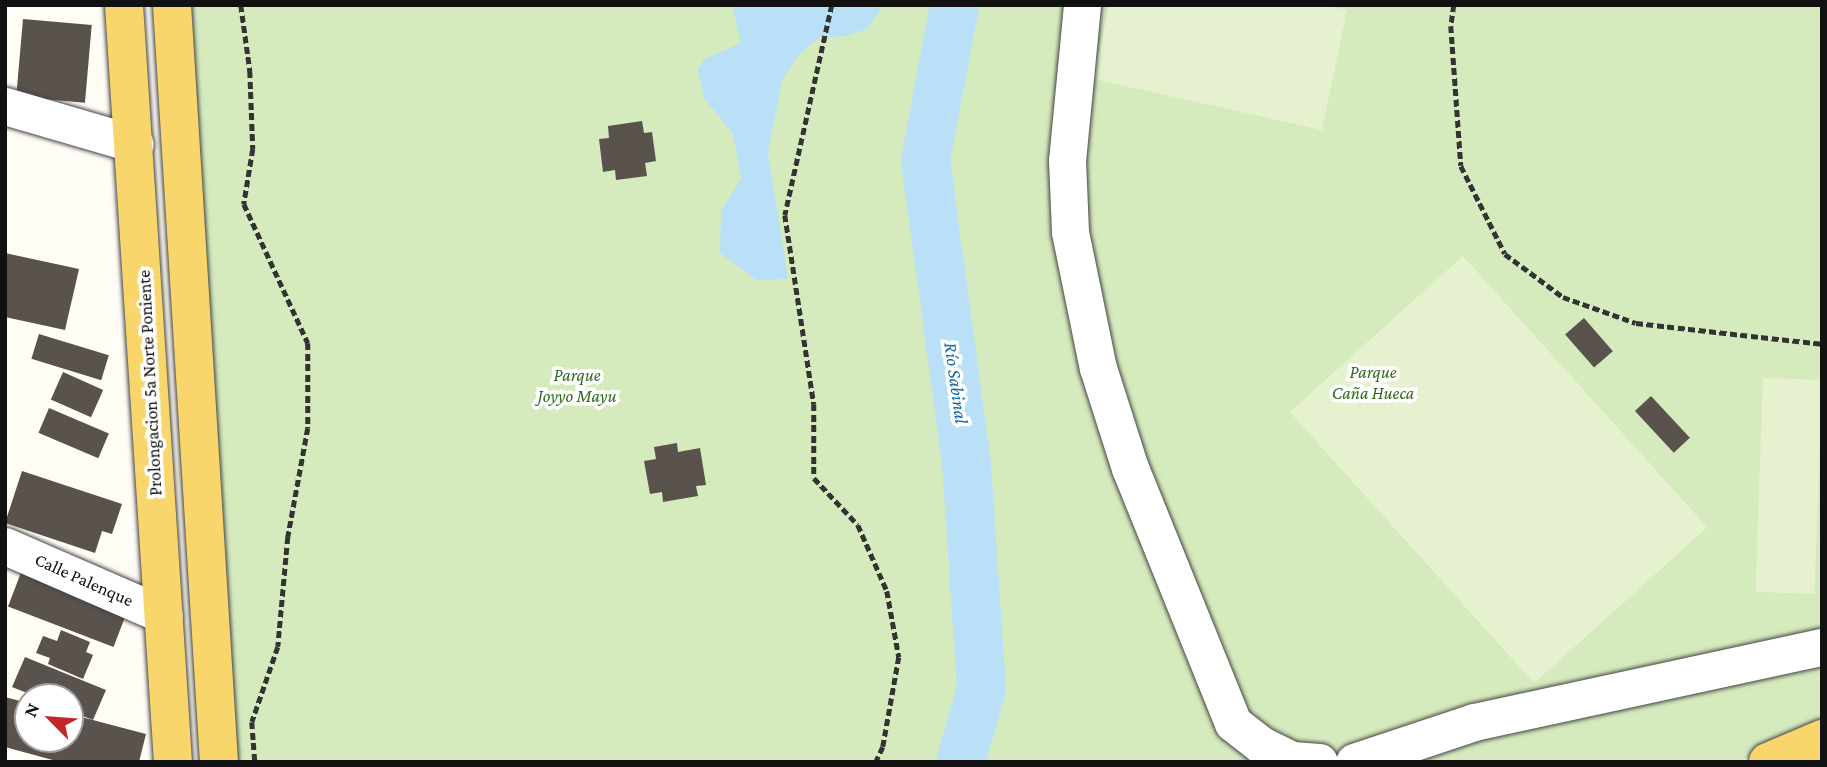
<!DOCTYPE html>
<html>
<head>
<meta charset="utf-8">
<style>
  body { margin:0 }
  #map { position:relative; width:1827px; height:767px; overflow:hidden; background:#fffdf5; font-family:"Crimson Pro",serif }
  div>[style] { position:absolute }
  .green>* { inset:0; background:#d5ebbd }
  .pitch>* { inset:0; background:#e6f2cf; transform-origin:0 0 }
  .water>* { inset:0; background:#b9e0f7 }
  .river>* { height:49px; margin:-24.5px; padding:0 24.5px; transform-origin:24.5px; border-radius:24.5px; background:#b9e0f7 }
  .building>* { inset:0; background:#5a524d; transform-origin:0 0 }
  .path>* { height:4.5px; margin-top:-2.25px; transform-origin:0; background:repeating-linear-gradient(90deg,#333 0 7px,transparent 0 10.5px) }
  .roads { filter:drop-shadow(0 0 2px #444) drop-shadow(0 0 2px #444) }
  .minor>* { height:37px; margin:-18.5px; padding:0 18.5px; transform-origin:18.5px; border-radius:18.5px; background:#fff }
  .major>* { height:38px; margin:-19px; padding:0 19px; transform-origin:19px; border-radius:19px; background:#f9d66b }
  span { translate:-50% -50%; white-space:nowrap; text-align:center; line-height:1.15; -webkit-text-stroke:7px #fff; paint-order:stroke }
  .park-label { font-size:18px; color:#2f6b1f; font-style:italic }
  .street-label { font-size:18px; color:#111 }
  .water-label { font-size:19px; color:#1768a6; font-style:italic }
  .frame { position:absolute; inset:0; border:7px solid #111; pointer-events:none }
  .north { position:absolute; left:14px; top:683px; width:70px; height:70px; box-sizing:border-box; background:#fff; border:2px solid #a0a0a0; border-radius:50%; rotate:295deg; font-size:19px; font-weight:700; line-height:28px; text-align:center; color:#111 }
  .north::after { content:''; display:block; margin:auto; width:24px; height:32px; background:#c4262e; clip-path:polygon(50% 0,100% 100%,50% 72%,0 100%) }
</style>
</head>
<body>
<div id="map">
  <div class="green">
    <div style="clip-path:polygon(179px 5px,1822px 5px,1822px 723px,1789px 735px,1739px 762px,226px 762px)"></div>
  </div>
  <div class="pitch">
    <div style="clip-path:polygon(1109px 5px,1323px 5px,1347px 10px,1322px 130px,1093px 79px)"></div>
    <div style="left:1463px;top:256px;width:365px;height:233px;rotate:48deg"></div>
    <div style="left:1763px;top:378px;width:59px;height:214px;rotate:2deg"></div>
  </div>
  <div class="water">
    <div style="clip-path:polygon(732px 5px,883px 6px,867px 29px,846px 36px,819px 38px,799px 54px,782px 80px,768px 153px,788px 279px,756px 280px,720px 253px,721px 212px,741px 178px,733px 134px,704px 98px,698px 70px,704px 59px,741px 43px)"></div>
  </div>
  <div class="river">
    <div style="left:954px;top:5px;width:158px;rotate:100.6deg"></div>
    <div style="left:925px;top:160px;width:306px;rotate:82.3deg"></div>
    <div style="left:966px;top:463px;width:225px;rotate:86.2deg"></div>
    <div style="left:981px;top:688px;width:77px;rotate:105.8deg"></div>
  </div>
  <div class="building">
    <div style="left:23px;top:19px;width:69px;height:78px;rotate:5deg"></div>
    <div style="clip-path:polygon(642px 121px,644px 133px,652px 132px,656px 161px,645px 163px,647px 176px,616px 180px,615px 170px,603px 172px,599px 139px,609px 138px,608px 126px)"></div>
    <div style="clip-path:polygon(5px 253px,79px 269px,65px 330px,5px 317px)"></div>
    <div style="left:1584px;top:318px;width:44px;height:25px;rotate:49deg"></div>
    <div style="left:39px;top:334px;width:73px;height:26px;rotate:17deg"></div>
    <div style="left:63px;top:372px;width:44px;height:30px;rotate:24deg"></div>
    <div style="left:1651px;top:396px;width:57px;height:22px;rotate:47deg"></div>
    <div style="left:49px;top:408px;width:65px;height:27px;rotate:23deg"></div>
    <div style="clip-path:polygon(677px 443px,678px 452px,700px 448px,706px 485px,696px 486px,698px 496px,663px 502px,662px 492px,650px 494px,644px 461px,656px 459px,654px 447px)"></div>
    <div style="clip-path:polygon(22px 471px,122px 504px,112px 534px,102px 531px,95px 553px,5px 523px)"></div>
    <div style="left:22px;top:570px;width:113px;height:39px;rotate:21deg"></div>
    <div style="clip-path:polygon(61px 630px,90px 642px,86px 652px,93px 655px,83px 679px,48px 664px,50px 658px,36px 653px,43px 636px,57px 641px)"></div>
    <div style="clip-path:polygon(25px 657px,106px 690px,93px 720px,70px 711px,70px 697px,37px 697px,12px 687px)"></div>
    <div style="clip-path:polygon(5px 697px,28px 703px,28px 739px,70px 739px,70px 714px,146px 734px,139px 762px,60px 762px,5px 747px)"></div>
  </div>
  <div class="path">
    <div style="left:241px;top:5px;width:67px;rotate:82.2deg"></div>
    <div style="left:250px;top:71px;width:78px;rotate:87.8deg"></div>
    <div style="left:253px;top:149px;width:56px;rotate:99.3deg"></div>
    <div style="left:244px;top:204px;width:153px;rotate:65.3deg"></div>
    <div style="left:308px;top:343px;width:85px;rotate:90deg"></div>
    <div style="left:308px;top:428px;width:111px;rotate:100.4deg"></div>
    <div style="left:288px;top:537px;width:110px;rotate:95.2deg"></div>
    <div style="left:278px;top:647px;width:79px;rotate:109.1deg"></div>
    <div style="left:252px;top:722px;width:40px;rotate:85.7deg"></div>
    <div style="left:832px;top:5px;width:215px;rotate:102.6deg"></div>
    <div style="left:785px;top:215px;width:191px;rotate:81.3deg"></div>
    <div style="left:814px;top:404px;width:74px;rotate:90deg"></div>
    <div style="left:814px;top:478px;width:64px;rotate:46.9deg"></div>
    <div style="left:858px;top:525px;width:72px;rotate:66.3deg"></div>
    <div style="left:887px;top:591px;width:67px;rotate:79.7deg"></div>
    <div style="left:899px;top:657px;width:91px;rotate:100.1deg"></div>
    <div style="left:883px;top:747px;width:17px;rotate:115deg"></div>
    <div style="left:1454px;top:5px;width:21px;rotate:98deg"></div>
    <div style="left:1451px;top:26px;width:140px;rotate:85.9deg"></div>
    <div style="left:1461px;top:166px;width:98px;rotate:63.4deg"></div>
    <div style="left:1505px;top:254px;width:72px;rotate:36.6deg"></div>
    <div style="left:1563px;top:297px;width:77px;rotate:19.6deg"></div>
    <div style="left:1636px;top:323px;width:187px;rotate:6.4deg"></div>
  </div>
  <div class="roads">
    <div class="minor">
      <div style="left:1082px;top:5px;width:156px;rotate:95.5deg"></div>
      <div style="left:1067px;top:160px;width:72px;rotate:87.6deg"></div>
      <div style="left:1070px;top:232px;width:139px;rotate:78.4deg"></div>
      <div style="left:1098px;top:368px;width:105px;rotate:72.3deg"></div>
      <div style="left:1130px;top:468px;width:275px;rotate:68deg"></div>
      <div style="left:1233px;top:723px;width:36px;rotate:38deg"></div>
      <div style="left:1261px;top:745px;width:34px;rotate:26deg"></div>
      <div style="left:1292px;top:760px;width:27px;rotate:4deg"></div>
      <div style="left:5px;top:106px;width:135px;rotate:16.3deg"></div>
      <div style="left:5px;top:546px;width:173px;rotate:23.5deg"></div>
      <div style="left:1354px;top:762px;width:126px;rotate:-18.4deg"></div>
      <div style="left:1474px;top:722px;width:356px;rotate:-12.2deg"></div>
    </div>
    <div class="major">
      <div style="left:124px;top:5px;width:759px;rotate:86.3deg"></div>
      <div style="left:172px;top:5px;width:758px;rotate:86.45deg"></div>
      <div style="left:1768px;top:762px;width:59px;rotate:-23.1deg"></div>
    </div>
  </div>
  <div class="park-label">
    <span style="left:1373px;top:383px">Parque<br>Caña Hueca</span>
    <span style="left:577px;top:386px">Parque<br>Joyyo Mayu</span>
  </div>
  <div class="street-label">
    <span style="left:150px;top:383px;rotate:-93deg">Prolongacion 5a Norte Poniente</span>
    <span style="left:84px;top:580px;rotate:24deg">Calle Palenque</span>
  </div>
  <div class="water-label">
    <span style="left:956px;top:383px;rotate:82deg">Río Sabinal</span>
  </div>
  <div class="frame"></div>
  <div class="north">N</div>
</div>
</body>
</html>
